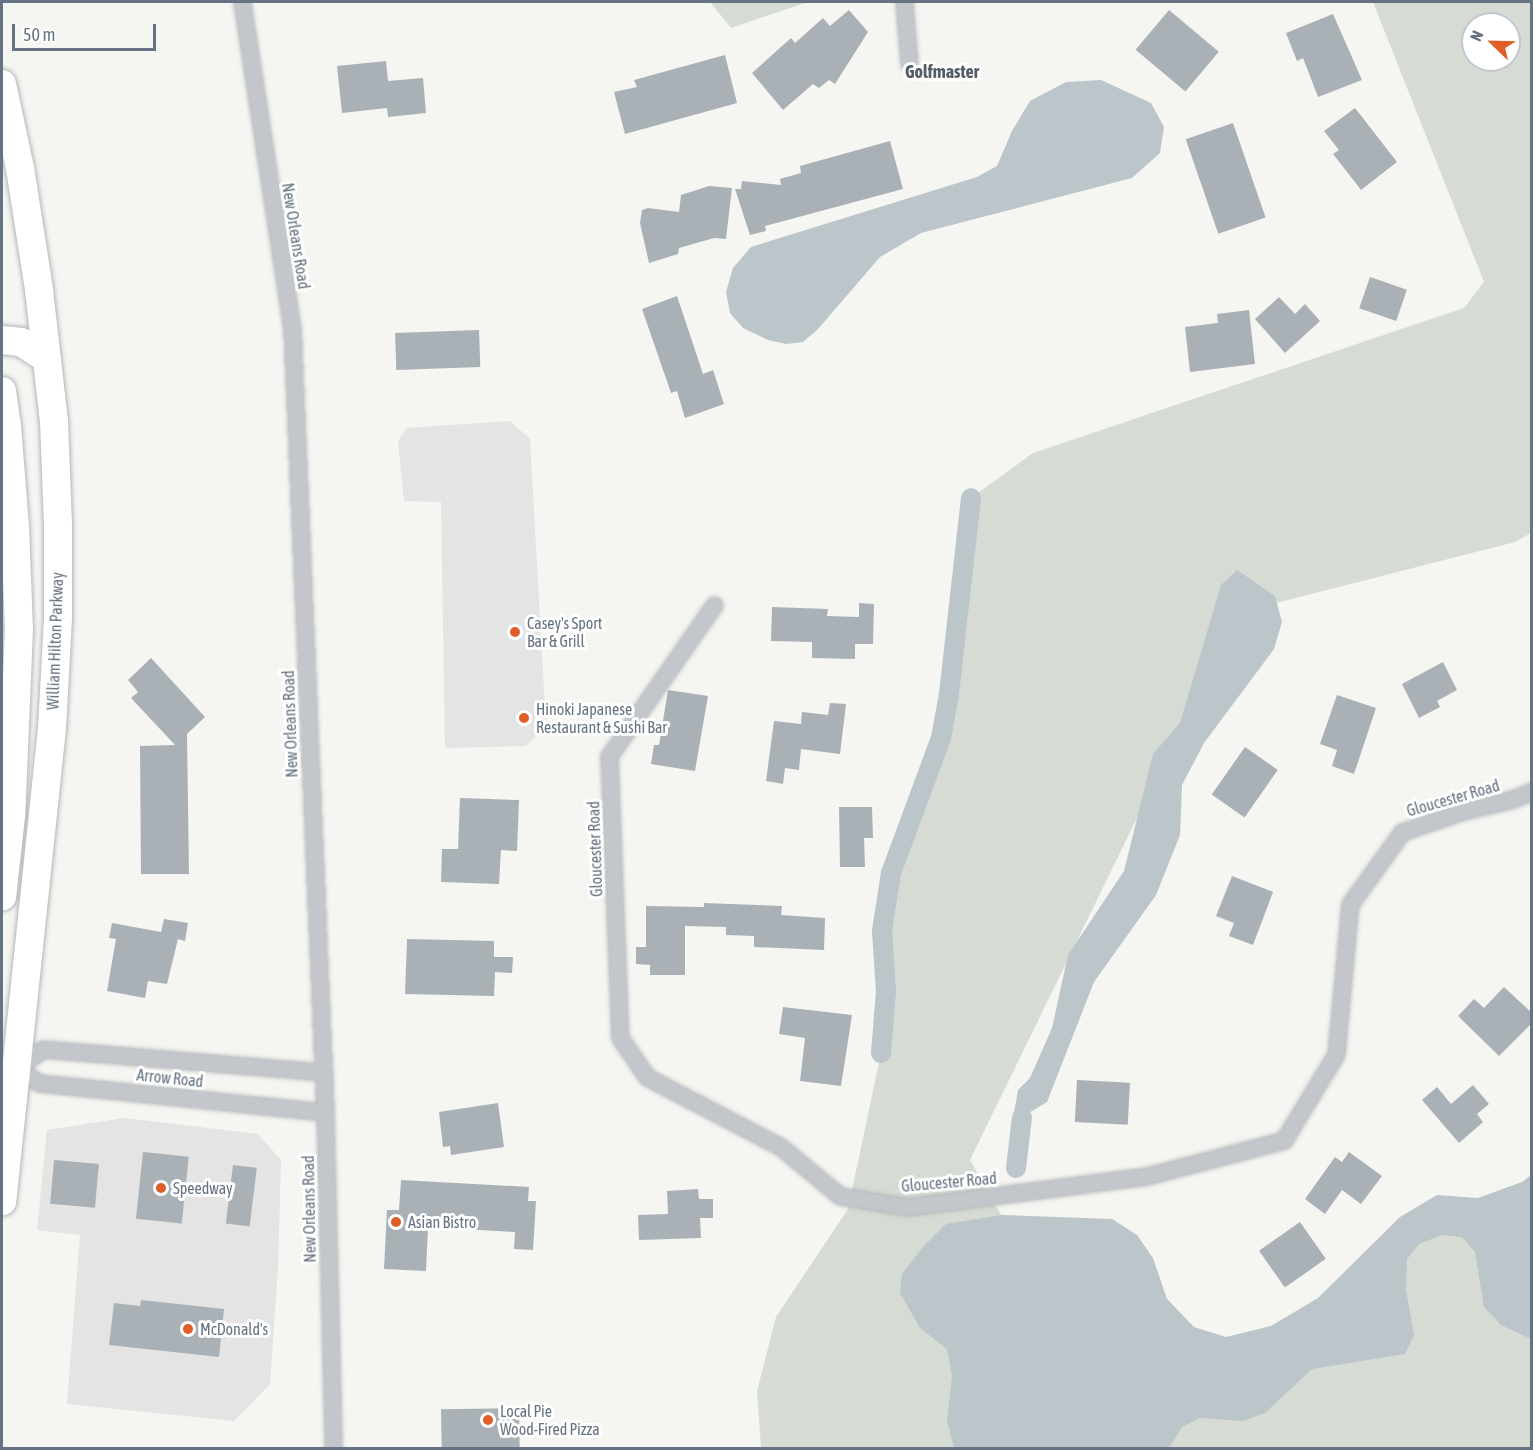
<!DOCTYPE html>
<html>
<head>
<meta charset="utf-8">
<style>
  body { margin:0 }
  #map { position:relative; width:1533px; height:1450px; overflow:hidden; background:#f5f5f2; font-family:"Asap Condensed",sans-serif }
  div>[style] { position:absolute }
  .built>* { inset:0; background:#e3e4e3 }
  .green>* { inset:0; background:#d6dcd3 }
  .water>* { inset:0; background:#bbc5ca }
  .canal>* { height:20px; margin:-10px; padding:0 10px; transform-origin:10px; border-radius:10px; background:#bbc5ca }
  .building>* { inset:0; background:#aab1b6; transform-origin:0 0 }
  .roads { filter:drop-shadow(0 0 2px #b4b7ba) drop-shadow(0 0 2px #b4b7ba) }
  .street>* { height:15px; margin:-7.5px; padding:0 7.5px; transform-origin:7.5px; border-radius:7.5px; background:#c3c6ca }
  .highway>* { height:28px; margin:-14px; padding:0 14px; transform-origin:14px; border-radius:14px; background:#fff }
  .dots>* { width:16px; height:16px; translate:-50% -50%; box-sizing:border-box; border:3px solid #fff; border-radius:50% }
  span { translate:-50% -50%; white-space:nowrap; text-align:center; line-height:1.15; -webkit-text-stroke:6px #fff; paint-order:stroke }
  .street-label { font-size:16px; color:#657382 }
  .poi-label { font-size:16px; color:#657382 }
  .left { translate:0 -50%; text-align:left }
  .neighbourhood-label { font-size:18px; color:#535d67; font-weight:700 }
  .frame { position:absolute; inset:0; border:3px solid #657382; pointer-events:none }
  .north { position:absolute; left:1461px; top:12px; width:60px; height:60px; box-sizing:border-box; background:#fff; border:2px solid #c1c7cd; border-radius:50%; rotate:293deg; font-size:16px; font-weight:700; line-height:24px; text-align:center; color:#657382 }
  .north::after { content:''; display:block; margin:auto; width:21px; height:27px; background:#df5e28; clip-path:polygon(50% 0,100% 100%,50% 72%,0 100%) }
  .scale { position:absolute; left:12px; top:24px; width:144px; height:27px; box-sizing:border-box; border:3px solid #657382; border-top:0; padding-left:8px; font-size:18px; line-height:21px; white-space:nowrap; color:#657382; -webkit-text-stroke:4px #fff; paint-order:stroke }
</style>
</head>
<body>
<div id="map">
  <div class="built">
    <div style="clip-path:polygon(510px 421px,530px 439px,546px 726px,526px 746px,445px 748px,441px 502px,404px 501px,398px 442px,406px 428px)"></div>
    <div style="clip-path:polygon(125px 1118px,258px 1134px,281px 1160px,278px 1267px,270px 1384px,234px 1421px,67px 1404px,80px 1235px,37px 1230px,47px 1130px)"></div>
  </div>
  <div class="green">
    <div style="clip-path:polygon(710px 2px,808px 2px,731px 28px)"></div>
    <div style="clip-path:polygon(evenodd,1373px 2px,1531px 2px,1531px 533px,1515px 542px,1237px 613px,970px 1160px,1001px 1215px,1230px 1385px,1418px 1218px,1531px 1222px,1531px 1448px,761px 1448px,757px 1391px,776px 1317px,848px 1209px,881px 1053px,886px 991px,882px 931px,891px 873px,941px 738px,949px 694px,971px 498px,1033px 453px,1464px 308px,1484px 282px,1373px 2px,1473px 24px,1509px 24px,1509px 60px,1473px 60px,1473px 24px)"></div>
  </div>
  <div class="water">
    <div style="clip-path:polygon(1101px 80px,1151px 103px,1164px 127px,1160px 153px,1132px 178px,921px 233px,880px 257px,818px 329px,803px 342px,786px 344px,768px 340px,743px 328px,730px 313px,726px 292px,733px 268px,751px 247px,977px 177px,997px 166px,1012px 131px,1030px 101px,1066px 82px)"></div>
    <div style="clip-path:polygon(1237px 570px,1275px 596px,1282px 622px,1274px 649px,1204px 743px,1182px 785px,1180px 835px,1156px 895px,1094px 982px,1047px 1102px,1022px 1117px,1014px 1113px,1018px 1090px,1030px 1078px,1052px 1028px,1068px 955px,1124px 871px,1153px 754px,1180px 723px,1221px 585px)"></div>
    <div style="clip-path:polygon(1531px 1175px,1531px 1339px,1501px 1325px,1484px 1307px,1475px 1252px,1462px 1237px,1442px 1235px,1419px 1244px,1407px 1259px,1406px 1290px,1414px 1335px,1405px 1354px,1312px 1369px,1265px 1413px,1243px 1421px,1200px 1418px,1182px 1427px,1169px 1448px,954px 1448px,947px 1420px,952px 1376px,947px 1349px,920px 1328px,900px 1293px,902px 1274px,923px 1247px,946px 1224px,1001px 1215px,1112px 1219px,1137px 1235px,1153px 1258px,1167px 1299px,1194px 1327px,1226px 1337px,1271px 1326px,1318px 1298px,1400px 1217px,1437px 1195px,1478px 1198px,1522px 1182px)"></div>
  </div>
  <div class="canal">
    <div style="left:881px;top:1053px;width:62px;rotate:-85.4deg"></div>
    <div style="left:886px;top:991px;width:60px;rotate:-93.8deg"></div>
    <div style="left:882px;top:931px;width:59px;rotate:-81.2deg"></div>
    <div style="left:891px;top:873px;width:144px;rotate:-69.7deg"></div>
    <div style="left:941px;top:738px;width:45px;rotate:-79.7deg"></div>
    <div style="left:949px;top:694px;width:197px;rotate:-83.6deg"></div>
    <div style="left:1016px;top:1168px;width:51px;rotate:-83.3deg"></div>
  </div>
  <div class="building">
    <div style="clip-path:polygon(849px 10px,868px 32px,835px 84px,829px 80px,819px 88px,813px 84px,783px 110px,752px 73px,791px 38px,795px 43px,823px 18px,830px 26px)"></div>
    <div style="left:1169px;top:10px;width:65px;height:52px;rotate:40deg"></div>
    <div style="clip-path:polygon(1333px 14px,1362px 80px,1318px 97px,1303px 58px,1297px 61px,1286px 33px)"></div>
    <div style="clip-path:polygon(725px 55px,737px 103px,625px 134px,614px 92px,637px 87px,634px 80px)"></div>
    <div style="clip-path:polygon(386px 61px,388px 81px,423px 78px,426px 113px,388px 117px,387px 108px,342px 113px,337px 66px)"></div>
    <div style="clip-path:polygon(1355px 108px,1397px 162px,1361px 190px,1333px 154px,1339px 150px,1324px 131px)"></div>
    <div style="left:1233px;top:123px;width:100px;height:50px;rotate:71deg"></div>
    <div style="clip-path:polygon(890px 141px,903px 189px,765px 226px,766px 231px,750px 235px,735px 189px,741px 189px,742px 181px,781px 185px,780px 179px,801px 173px,800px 166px)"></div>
    <div style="clip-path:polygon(709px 186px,732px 188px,726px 239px,714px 238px,679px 248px,678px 254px,649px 263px,640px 223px,642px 210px,648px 208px,679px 212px,681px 195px)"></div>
    <div style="left:1370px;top:277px;width:39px;height:33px;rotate:19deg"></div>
    <div style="clip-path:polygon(677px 296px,703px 374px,713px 370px,724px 404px,685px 418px,677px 391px,671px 393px,642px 309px)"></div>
    <div style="clip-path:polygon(1279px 297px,1295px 314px,1305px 304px,1320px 321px,1285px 353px,1255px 319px)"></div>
    <div style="clip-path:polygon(1249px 310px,1255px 364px,1190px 372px,1185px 327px,1218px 323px,1217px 314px)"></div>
    <div style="left:479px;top:330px;width:37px;height:84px;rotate:88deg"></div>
    <div style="clip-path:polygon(859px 603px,874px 604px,873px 644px,855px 644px,855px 659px,812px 658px,812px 642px,771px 641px,772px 607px,828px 609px,827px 616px,859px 617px)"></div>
    <div style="clip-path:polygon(151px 658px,205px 717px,187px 734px,189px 874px,141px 874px,140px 746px,175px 745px,131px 698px,138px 692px,128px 680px)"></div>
    <div style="clip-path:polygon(1443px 662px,1457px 690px,1437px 701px,1440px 707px,1419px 718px,1402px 684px)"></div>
    <div style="clip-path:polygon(668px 690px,708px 696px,695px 771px,651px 764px,654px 745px,659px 745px)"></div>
    <div style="clip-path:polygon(1337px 695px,1376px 708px,1354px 774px,1332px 766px,1337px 750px,1320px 744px)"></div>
    <div style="clip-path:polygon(830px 703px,846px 704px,840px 754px,801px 749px,799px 770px,785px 768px,783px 784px,766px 781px,774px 721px,801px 724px,802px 712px,828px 715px)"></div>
    <div style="left:1245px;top:747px;width:40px;height:58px;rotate:35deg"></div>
    <div style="clip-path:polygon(460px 798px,519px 800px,517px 851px,501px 850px,499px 884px,441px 882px,442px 849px,458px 849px)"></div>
    <div style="clip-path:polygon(839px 807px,872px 807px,873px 838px,864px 838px,865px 867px,840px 867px)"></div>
    <div style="clip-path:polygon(1232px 876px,1273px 892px,1253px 945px,1229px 936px,1234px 923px,1216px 916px)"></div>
    <div style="clip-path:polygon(704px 903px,782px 906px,781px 915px,825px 918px,824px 950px,754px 947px,754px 936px,726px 935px,726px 927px,685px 926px,685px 975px,650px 975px,650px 965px,636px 964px,636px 947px,646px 947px,646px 906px,704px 907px)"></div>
    <div style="clip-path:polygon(164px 919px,188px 923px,185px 941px,178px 939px,167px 984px,148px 981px,145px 998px,107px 991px,116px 939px,109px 938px,112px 923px,161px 932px)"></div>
    <div style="clip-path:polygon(407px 939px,494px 941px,494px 957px,513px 957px,512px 973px,495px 972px,494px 996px,405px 994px)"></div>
    <div style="clip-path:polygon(1504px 987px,1532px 1013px,1532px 1023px,1499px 1056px,1458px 1016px,1474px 999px,1484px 1008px)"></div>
    <div style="clip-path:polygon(783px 1007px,852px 1015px,841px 1086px,800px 1081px,805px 1038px,779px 1034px)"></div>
    <div style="left:1077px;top:1080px;width:53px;height:42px;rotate:3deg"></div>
    <div style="clip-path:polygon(1473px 1085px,1489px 1104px,1477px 1114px,1483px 1122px,1459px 1143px,1422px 1100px,1437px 1087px,1451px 1104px)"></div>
    <div style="clip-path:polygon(498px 1103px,504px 1147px,451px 1155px,450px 1146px,443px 1147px,439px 1112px)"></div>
    <div style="left:143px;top:1152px;width:46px;height:67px;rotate:6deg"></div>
    <div style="clip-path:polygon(1349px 1152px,1382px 1176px,1361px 1204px,1342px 1190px,1325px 1214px,1305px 1199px,1335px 1157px,1342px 1162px)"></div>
    <div style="left:54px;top:1160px;width:45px;height:44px;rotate:5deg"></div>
    <div style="left:233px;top:1165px;width:24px;height:59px;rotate:7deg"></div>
    <div style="clip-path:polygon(401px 1180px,529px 1187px,528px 1201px,536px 1201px,533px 1250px,514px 1249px,515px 1232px,428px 1227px,426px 1271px,384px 1269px,387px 1210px,399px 1210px)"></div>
    <div style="clip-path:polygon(698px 1189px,699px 1199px,713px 1199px,713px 1218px,700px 1218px,701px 1238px,639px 1240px,638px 1215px,668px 1214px,667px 1191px)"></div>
    <div style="left:1300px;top:1222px;width:45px;height:50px;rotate:55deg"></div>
    <div style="clip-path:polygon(141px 1300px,224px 1309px,219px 1357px,109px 1345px,114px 1303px,140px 1306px)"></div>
    <div style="left:519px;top:1408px;width:41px;height:78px;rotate:89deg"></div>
  </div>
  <div class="roads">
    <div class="street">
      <div style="left:242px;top:2px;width:329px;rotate:81.3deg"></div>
      <div style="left:292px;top:327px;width:786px;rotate:87.59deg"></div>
      <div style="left:325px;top:1112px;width:336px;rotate:88.6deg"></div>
      <div style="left:904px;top:2px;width:61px;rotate:85.3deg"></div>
      <div style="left:714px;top:605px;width:184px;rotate:124.8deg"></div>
      <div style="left:609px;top:756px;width:282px;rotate:87.8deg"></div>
      <div style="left:620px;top:1038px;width:47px;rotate:55.3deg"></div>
      <div style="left:647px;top:1077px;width:151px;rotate:27.6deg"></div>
      <div style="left:781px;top:1147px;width:77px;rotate:39.7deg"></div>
      <div style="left:840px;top:1196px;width:69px;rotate:9.2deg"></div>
      <div style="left:908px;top:1207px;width:241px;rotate:-7.4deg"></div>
      <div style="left:1147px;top:1176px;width:142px;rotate:-14.7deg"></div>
      <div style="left:1284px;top:1140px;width:100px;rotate:-58.8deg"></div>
      <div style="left:1336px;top:1054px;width:151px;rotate:-84.7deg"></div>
      <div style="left:1350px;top:904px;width:89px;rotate:-54.2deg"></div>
      <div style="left:1402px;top:832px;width:65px;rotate:-19deg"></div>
      <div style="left:1463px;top:811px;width:51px;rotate:-13.5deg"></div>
      <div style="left:1513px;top:799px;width:21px;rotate:-23deg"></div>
      <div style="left:16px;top:1068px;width:27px;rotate:33deg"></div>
      <div style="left:39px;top:1083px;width:287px;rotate:5.8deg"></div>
      <div style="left:2px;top:1069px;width:14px;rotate:-4deg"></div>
      <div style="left:16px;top:1068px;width:33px;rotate:-35deg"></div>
      <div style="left:43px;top:1049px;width:282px;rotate:4.7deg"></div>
    </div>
    <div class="highway">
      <div style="left:2px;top:84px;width:86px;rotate:77.9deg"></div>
      <div style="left:20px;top:168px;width:123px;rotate:81.1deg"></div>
      <div style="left:39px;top:290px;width:132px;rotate:83.5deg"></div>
      <div style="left:54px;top:421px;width:103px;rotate:87.8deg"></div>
      <div style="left:58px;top:524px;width:94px;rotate:90deg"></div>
      <div style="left:58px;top:618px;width:110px;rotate:93.1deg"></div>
      <div style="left:52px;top:728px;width:476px;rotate:96deg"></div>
      <div style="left:2px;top:340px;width:19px;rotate:6deg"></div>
      <div style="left:21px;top:342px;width:31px;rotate:33deg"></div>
      <div style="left:2px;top:391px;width:34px;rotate:82deg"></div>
      <div style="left:7px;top:425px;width:101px;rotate:85.5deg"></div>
      <div style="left:15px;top:526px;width:103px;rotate:87.8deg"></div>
      <div style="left:19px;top:629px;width:187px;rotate:92.4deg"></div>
      <div style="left:11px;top:816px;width:81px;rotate:96.3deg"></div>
    </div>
  </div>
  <div class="dots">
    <div style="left:515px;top:632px;background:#df5e28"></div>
    <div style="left:524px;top:718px;background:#df5e28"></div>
    <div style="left:161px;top:1188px;background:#df5e28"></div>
    <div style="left:396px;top:1222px;background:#df5e28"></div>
    <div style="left:188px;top:1329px;background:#df5e28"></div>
    <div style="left:488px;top:1420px;background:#df5e28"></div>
  </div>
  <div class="street-label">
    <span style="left:296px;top:236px;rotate:81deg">New Orleans Road</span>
    <span style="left:55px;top:641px;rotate:-88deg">William Hilton Parkway</span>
    <span style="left:290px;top:724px;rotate:-92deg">New Orleans Road</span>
    <span style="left:1453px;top:798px;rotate:-16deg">Gloucester Road</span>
    <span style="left:595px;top:849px;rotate:-92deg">Gloucester Road</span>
    <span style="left:170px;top:1078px;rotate:6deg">Arrow Road</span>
    <span style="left:949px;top:1182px;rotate:-5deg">Gloucester Road</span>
    <span style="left:309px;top:1209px;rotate:-91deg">New Orleans Road</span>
  </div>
  <div class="poi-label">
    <span class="left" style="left:527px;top:632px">Casey's Sport<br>Bar &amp; Grill</span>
    <span class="left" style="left:536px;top:718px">Hinoki Japanese<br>Restaurant &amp; Sushi Bar</span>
    <span class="left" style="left:173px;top:1188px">Speedway</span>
    <span class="left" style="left:408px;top:1222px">Asian Bistro</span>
    <span class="left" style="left:200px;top:1329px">McDonald's</span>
    <span class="left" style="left:500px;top:1420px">Local Pie<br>Wood-Fired Pizza</span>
  </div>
  <div class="neighbourhood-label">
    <span style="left:942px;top:72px">Golfmaster</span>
  </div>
  <div class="frame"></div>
  <div class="north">N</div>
  <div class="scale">50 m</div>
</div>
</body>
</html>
